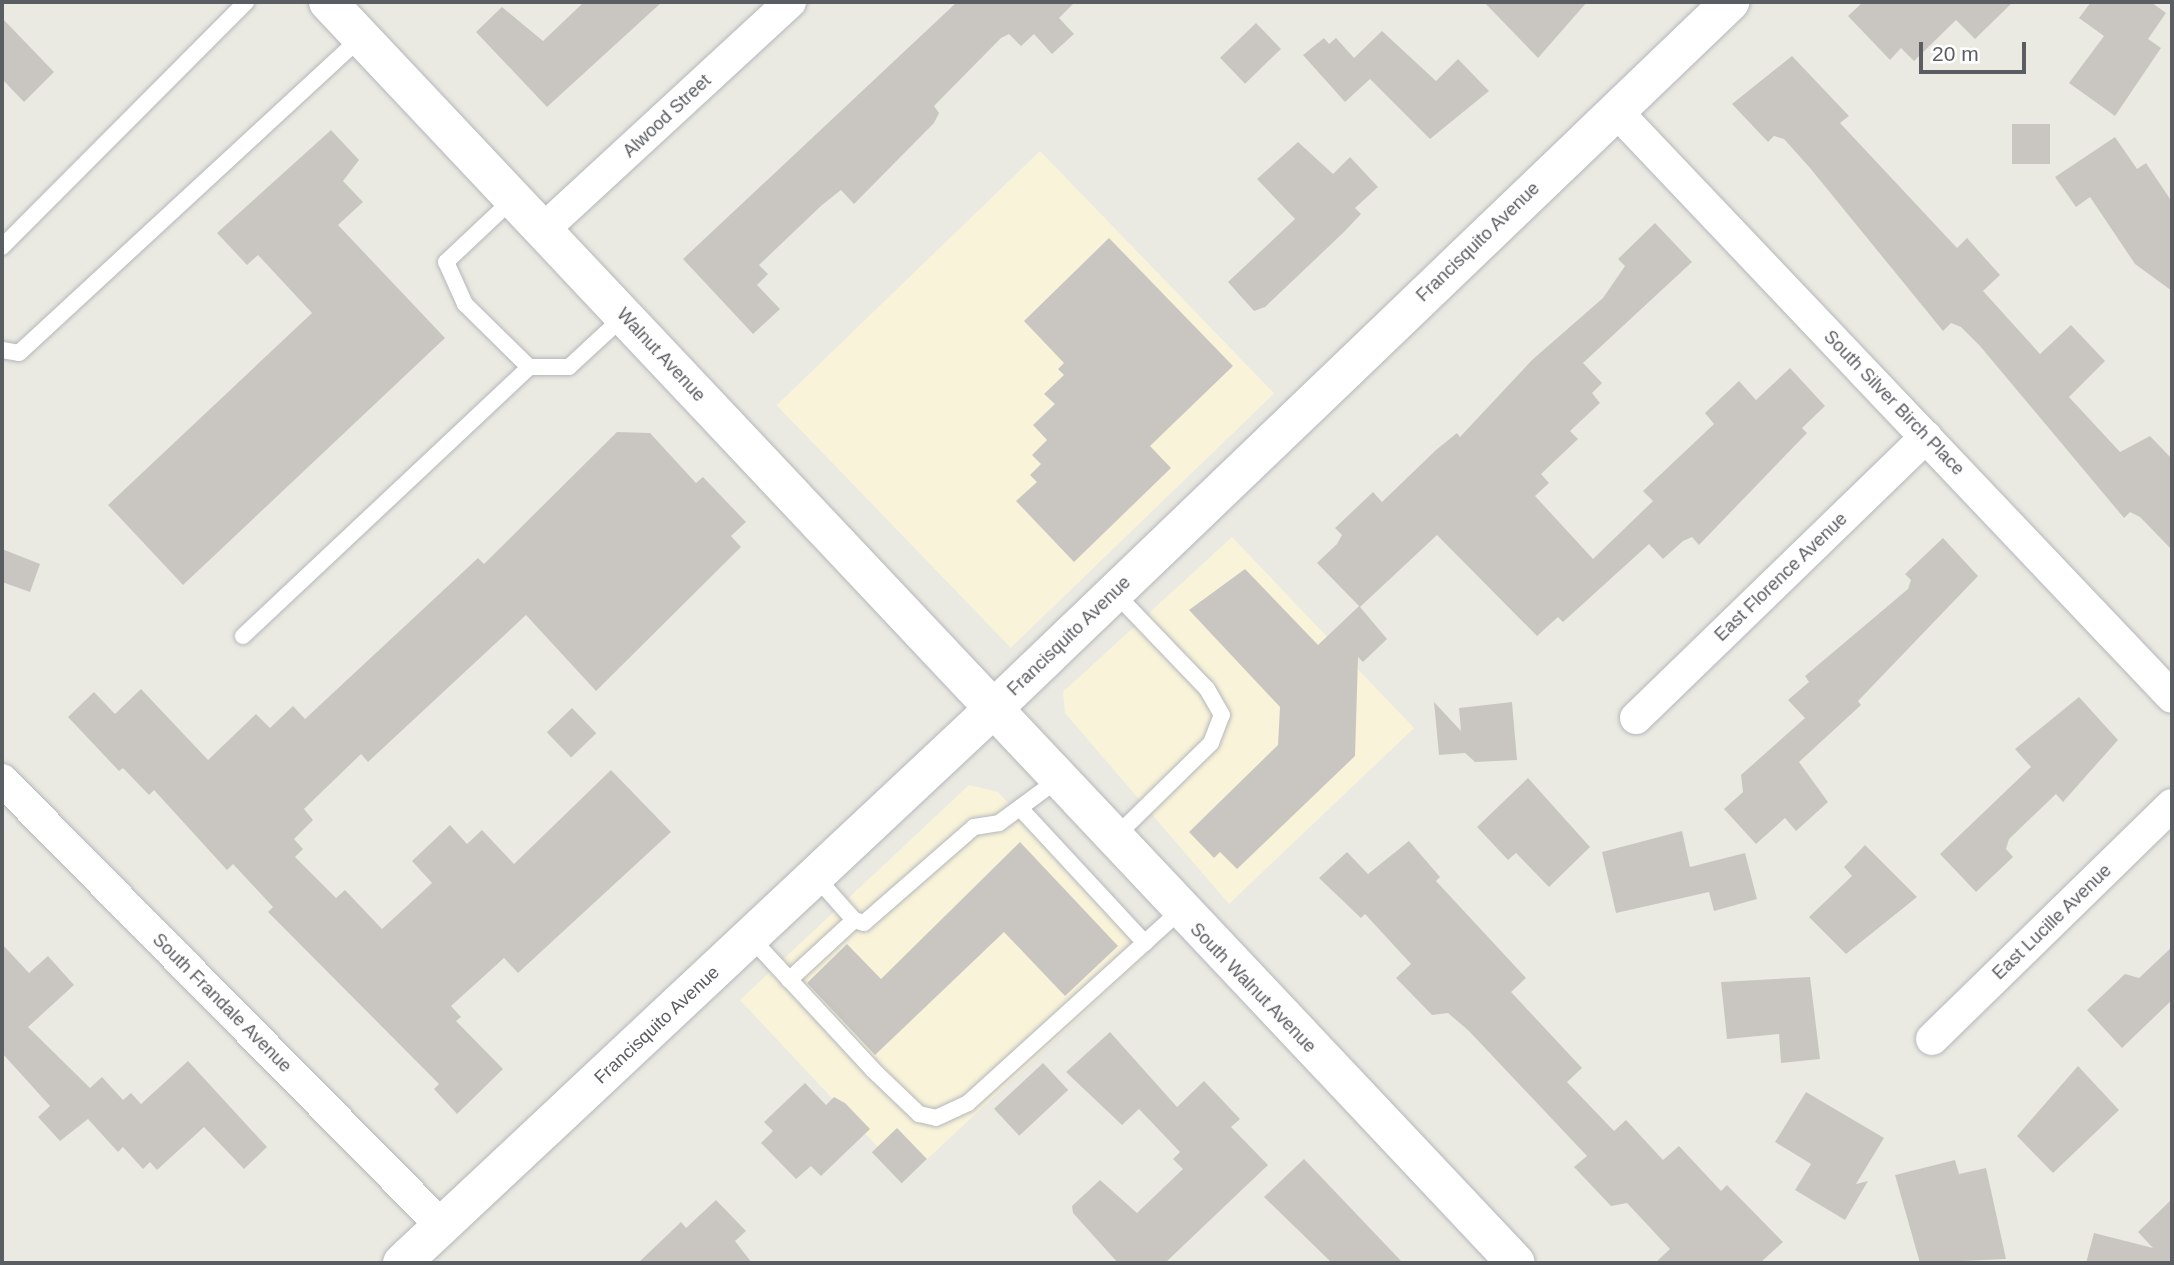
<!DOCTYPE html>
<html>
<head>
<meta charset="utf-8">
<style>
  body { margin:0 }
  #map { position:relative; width:2174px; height:1265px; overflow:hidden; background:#ebeae2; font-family:Arial,sans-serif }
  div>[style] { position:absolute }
  .commercial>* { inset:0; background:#f9f3d9; transform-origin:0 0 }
  .building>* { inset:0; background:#c9c6c1; transform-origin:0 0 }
  .roads { filter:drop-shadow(0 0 2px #b4b7bb) drop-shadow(0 0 2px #b4b7bb) }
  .lane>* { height:16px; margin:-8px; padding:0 8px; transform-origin:8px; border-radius:8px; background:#fff }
  .street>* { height:32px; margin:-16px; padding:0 16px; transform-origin:16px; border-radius:16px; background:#fff }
  .secondary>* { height:38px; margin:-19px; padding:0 19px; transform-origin:19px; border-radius:19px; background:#fff }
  span { translate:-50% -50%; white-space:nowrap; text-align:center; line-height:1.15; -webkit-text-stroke:5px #fff; paint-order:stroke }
  .street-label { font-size:18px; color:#5a5d61 }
  .frame { position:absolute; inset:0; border:4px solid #5a5d61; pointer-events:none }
  .scale { position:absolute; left:1919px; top:42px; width:107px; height:32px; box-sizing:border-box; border:4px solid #5a5d61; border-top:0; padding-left:9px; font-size:21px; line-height:24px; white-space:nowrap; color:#5a5d61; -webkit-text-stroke:5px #fff; paint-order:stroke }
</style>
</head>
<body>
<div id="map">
  <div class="commercial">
    <div style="left:1040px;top:151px;width:337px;height:366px;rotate:46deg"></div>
    <div style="clip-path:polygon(1232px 537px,1414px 728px,1229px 904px,1065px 713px,1063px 692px)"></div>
    <div style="clip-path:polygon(969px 785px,998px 792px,1148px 953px,907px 1178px,740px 1000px)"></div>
  </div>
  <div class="building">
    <div style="clip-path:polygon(584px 2px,662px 2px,547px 107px,476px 32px,502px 7px,543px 41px)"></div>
    <div style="clip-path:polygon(957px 2px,1075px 2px,1059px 18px,1074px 34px,1052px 54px,1034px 34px,1021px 46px,1009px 34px,1001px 38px,934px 106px,939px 113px,934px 123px,854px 204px,841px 190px,822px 205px,759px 265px,768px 274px,757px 285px,780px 309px,753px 334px,683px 259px)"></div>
    <div style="clip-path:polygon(1484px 2px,1587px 2px,1538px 58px)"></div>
    <div style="clip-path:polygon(1863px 2px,2013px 2px,1975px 39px,1956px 20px,1914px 61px,1901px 48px,1890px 60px,1848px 16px)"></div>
    <div style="clip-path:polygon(2091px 2px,2151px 2px,2166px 13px,2148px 39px,2161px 48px,2115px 116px,2069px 83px,2104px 36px,2079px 18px)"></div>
    <div style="clip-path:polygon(2px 18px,54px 72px,24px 102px,2px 79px)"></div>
    <div style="left:1256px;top:23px;width:36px;height:50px;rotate:46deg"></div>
    <div style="clip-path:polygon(1382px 31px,1436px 81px,1458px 59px,1489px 91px,1430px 139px,1370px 79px,1345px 102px,1303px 55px,1324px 38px,1329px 44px,1336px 38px,1354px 58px)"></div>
    <div style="clip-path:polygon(1792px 56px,1849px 116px,1840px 123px,1957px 248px,1967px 238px,2000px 275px,1983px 291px,2040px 354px,2071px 325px,2105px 361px,2069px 397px,2120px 452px,2150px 436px,2172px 459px,2172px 550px,2140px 517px,2130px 512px,2124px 518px,1980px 346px,1961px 327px,1951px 323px,1943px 331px,1810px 168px,1784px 139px,1774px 136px,1768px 142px,1732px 104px)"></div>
    <div style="left:2012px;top:124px;width:38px;height:40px"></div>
    <div style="clip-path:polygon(331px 130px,359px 160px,343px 181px,363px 202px,338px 225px,445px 338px,183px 585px,108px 505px,312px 313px,258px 255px,247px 265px,217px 233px)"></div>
    <div style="clip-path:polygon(2115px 137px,2137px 169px,2146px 163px,2172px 202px,2172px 291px,2135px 264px,2090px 197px,2076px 207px,2055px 177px)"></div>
    <div style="clip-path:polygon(1298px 142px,1333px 174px,1350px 157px,1378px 187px,1355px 208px,1361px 214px,1344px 232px,1265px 307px,1254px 311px,1228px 282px,1295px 219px,1257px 179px)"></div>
    <div style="clip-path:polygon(1655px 223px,1692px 262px,1583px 363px,1602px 383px,1592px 393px,1600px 403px,1570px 431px,1578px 439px,1541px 474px,1549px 483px,1535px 496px,1593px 559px,1653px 501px,1643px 491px,1714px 424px,1705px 413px,1739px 381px,1756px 400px,1790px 368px,1825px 406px,1802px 428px,1807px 433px,1699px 545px,1692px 537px,1683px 541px,1663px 559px,1649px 544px,1563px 622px,1558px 617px,1537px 636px,1437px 535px,1360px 607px,1387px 639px,1363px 662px,1358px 657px,1355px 756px,1237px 869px,1220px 852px,1214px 858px,1189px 832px,1278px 745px,1280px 707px,1189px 610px,1245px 569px,1318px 645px,1359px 606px,1317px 563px,1337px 544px,1342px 535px,1335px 528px,1373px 492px,1382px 502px,1436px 450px,1457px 433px,1460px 437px,1532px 360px,1603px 298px,1625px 266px,1618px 259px)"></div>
    <div style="clip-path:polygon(1109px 238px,1233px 366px,1150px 446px,1171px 468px,1074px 562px,1016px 501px,1037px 482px,1030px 475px,1041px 464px,1032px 455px,1047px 440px,1033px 425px,1055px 404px,1044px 394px,1064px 375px,1058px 369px,1064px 363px,1024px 321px)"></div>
    <div style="clip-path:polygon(617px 432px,650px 433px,696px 483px,703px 477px,746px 522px,731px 536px,741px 547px,596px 691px,526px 615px,368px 762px,361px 754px,304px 809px,313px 820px,294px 839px,303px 849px,295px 857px,336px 898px,345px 890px,382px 929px,432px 883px,412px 861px,450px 825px,467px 844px,482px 830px,514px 864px,611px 770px,671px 832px,518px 973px,504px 958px,451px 1006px,461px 1017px,456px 1021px,503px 1069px,457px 1114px,434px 1089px,439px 1084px,268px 912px,273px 907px,233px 864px,227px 870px,154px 790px,149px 795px,123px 768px,119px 771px,68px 717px,94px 692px,115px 714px,141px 689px,208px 760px,256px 714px,270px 728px,293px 706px,305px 719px,478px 558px,484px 564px)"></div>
    <div style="clip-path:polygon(1943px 538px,1978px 576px,1858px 701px,1861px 705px,1799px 762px,1828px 802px,1796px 831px,1785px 818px,1756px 844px,1724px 809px,1743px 792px,1741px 775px,1805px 718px,1788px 700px,1809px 682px,1805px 676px,1908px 589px,1911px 580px,1905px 574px)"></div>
    <div style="clip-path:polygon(2px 549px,40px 564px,30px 592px,2px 582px)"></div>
    <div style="clip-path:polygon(2079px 697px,2118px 740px,2063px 802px,2056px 794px,2009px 839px,2006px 849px,2013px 857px,1976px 892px,1940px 854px,2031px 767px,2015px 749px)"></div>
    <div style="clip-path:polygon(1434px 702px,1461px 731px,1459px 708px,1512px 702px,1517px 760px,1475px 762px,1465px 753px,1439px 755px)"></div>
    <div style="left:572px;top:708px;width:35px;height:35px;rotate:46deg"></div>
    <div style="clip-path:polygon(1528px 778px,1590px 847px,1549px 887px,1516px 853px,1508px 860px,1477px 827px)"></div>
    <div style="clip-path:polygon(1682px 831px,1690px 867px,1745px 853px,1757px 899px,1714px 911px,1709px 892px,1616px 913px,1602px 852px)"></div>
    <div style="clip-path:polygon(1409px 841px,1440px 877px,1436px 881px,1526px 978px,1511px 992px,1582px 1068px,1567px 1082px,1614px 1131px,1626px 1120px,1663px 1160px,1679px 1146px,1721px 1191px,1727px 1185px,1783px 1242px,1760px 1263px,1655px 1263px,1670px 1249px,1627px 1203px,1611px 1206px,1574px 1167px,1587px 1156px,1469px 1031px,1448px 1013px,1432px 1015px,1396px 978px,1411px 964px,1365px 914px,1361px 918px,1319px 878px,1347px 852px,1368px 874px)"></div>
    <div style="clip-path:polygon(1020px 842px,1118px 946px,1065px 996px,1004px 932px,875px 1055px,807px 983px,847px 944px,881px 979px)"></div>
    <div style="clip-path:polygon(1865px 845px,1917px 897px,1846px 954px,1809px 917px,1852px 876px,1844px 867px)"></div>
    <div style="clip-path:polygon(2px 944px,29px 973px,48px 956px,74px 985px,28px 1027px,90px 1088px,102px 1077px,123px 1100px,131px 1093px,141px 1104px,188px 1061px,267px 1147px,244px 1169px,204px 1127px,157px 1170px,150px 1162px,143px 1169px,123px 1147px,118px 1152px,88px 1119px,60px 1141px,38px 1117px,50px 1106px,2px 1053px)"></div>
    <div style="clip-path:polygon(2172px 947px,2172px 1000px,2122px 1048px,2087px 1010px,2125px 974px,2139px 978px)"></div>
    <div style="clip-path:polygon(1810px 977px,1820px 1059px,1781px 1063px,1779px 1034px,1727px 1039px,1721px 982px)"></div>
    <div style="clip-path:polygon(1110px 1032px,1177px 1107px,1204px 1081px,1240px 1119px,1231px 1127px,1268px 1165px,1165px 1263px,1118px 1263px,1073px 1213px,1072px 1206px,1100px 1180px,1137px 1213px,1183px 1169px,1173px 1159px,1180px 1152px,1139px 1109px,1122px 1125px,1066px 1072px)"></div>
    <div style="left:1043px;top:1063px;width:37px;height:67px;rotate:47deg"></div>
    <div style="clip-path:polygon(2078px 1066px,2119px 1110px,2053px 1173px,2017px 1136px)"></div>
    <div style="clip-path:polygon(805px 1083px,826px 1105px,834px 1097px,845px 1103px,870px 1129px,821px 1176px,811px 1166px,796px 1179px,761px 1143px,773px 1131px,764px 1122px)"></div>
    <div style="clip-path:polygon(1806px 1092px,1884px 1138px,1856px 1184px,1868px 1181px,1845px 1220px,1795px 1190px,1811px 1164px,1775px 1142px)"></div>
    <div style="left:897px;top:1128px;width:43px;height:35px;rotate:46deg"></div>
    <div style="clip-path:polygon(1304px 1159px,1403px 1263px,1332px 1263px,1264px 1197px)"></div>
    <div style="clip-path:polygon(1955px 1160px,1959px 1174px,1986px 1168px,2006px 1259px,1920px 1263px,1895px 1175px)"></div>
    <div style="clip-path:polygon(2172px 1199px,2172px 1263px,2086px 1263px,2094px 1233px,2153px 1248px,2138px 1232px)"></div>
    <div style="clip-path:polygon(716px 1200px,746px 1231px,735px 1241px,752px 1263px,638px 1263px,681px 1222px,686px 1228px)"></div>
  </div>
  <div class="roads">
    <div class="lane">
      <div style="left:2px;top:247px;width:346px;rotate:-45.1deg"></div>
      <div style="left:2px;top:350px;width:17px;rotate:10deg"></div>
      <div style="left:19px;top:353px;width:466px;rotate:-42.7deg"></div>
      <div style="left:529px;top:367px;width:40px"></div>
      <div style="left:569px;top:367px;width:75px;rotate:-42.8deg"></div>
      <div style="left:243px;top:636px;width:393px;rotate:-43.2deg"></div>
      <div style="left:529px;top:367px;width:90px;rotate:-135.5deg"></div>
      <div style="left:465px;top:304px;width:46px;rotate:-114.3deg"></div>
      <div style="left:446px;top:262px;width:93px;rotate:-43.3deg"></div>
      <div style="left:1020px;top:808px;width:184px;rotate:47.2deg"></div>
      <div style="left:1114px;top:838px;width:136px;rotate:-44.4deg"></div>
      <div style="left:1211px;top:743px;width:30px;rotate:-69deg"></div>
      <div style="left:1222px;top:715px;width:30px;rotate:-120deg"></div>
      <div style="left:1207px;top:689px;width:134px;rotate:-133.8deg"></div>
      <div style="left:815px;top:876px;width:59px;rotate:48.4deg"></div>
      <div style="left:854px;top:920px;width:10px;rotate:17deg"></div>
      <div style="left:864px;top:923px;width:146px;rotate:-41.1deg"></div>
      <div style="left:974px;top:827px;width:25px;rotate:-9deg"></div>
      <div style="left:999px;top:823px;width:71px;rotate:-36.4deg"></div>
      <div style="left:750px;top:937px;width:181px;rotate:47.2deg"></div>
      <div style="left:873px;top:1070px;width:64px;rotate:43.7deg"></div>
      <div style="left:919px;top:1114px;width:17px;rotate:13deg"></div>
      <div style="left:936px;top:1118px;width:35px;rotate:-25deg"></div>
      <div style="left:968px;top:1103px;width:286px;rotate:-42.2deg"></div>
      <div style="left:789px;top:980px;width:88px;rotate:-42.7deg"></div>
    </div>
    <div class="street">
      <div style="left:1615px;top:110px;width:809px;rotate:46.5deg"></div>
      <div style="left:544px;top:229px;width:335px;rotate:-42.7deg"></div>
      <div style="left:1636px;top:718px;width:404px;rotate:-44.1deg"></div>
      <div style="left:2px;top:780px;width:627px;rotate:45.39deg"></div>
      <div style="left:1932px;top:1039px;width:335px;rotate:-44.3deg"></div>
    </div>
    <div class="secondary">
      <div style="left:328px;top:2px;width:1732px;rotate:46.71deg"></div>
      <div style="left:402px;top:1263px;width:806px;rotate:-43.14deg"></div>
      <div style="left:990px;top:712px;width:1026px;rotate:-43.81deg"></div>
    </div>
  </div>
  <div class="street-label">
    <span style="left:667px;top:116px;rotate:-43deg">Alwood Street</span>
    <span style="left:1478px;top:242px;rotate:-44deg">Francisquito Avenue</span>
    <span style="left:661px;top:355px;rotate:47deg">Walnut Avenue</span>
    <span style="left:1894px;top:403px;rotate:46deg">South Silver Birch Place</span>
    <span style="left:1781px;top:577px;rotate:-44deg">East Florence Avenue</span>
    <span style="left:1069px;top:636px;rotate:-44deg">Francisquito Avenue</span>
    <span style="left:2052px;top:922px;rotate:-44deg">East Lucille Avenue</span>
    <span style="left:1253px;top:988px;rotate:46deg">South Walnut Avenue</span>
    <span style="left:222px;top:1003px;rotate:45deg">South Frandale Avenue</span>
    <span style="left:657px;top:1025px;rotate:-43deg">Francisquito Avenue</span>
  </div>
  <div class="frame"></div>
  <div class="scale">20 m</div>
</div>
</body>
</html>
